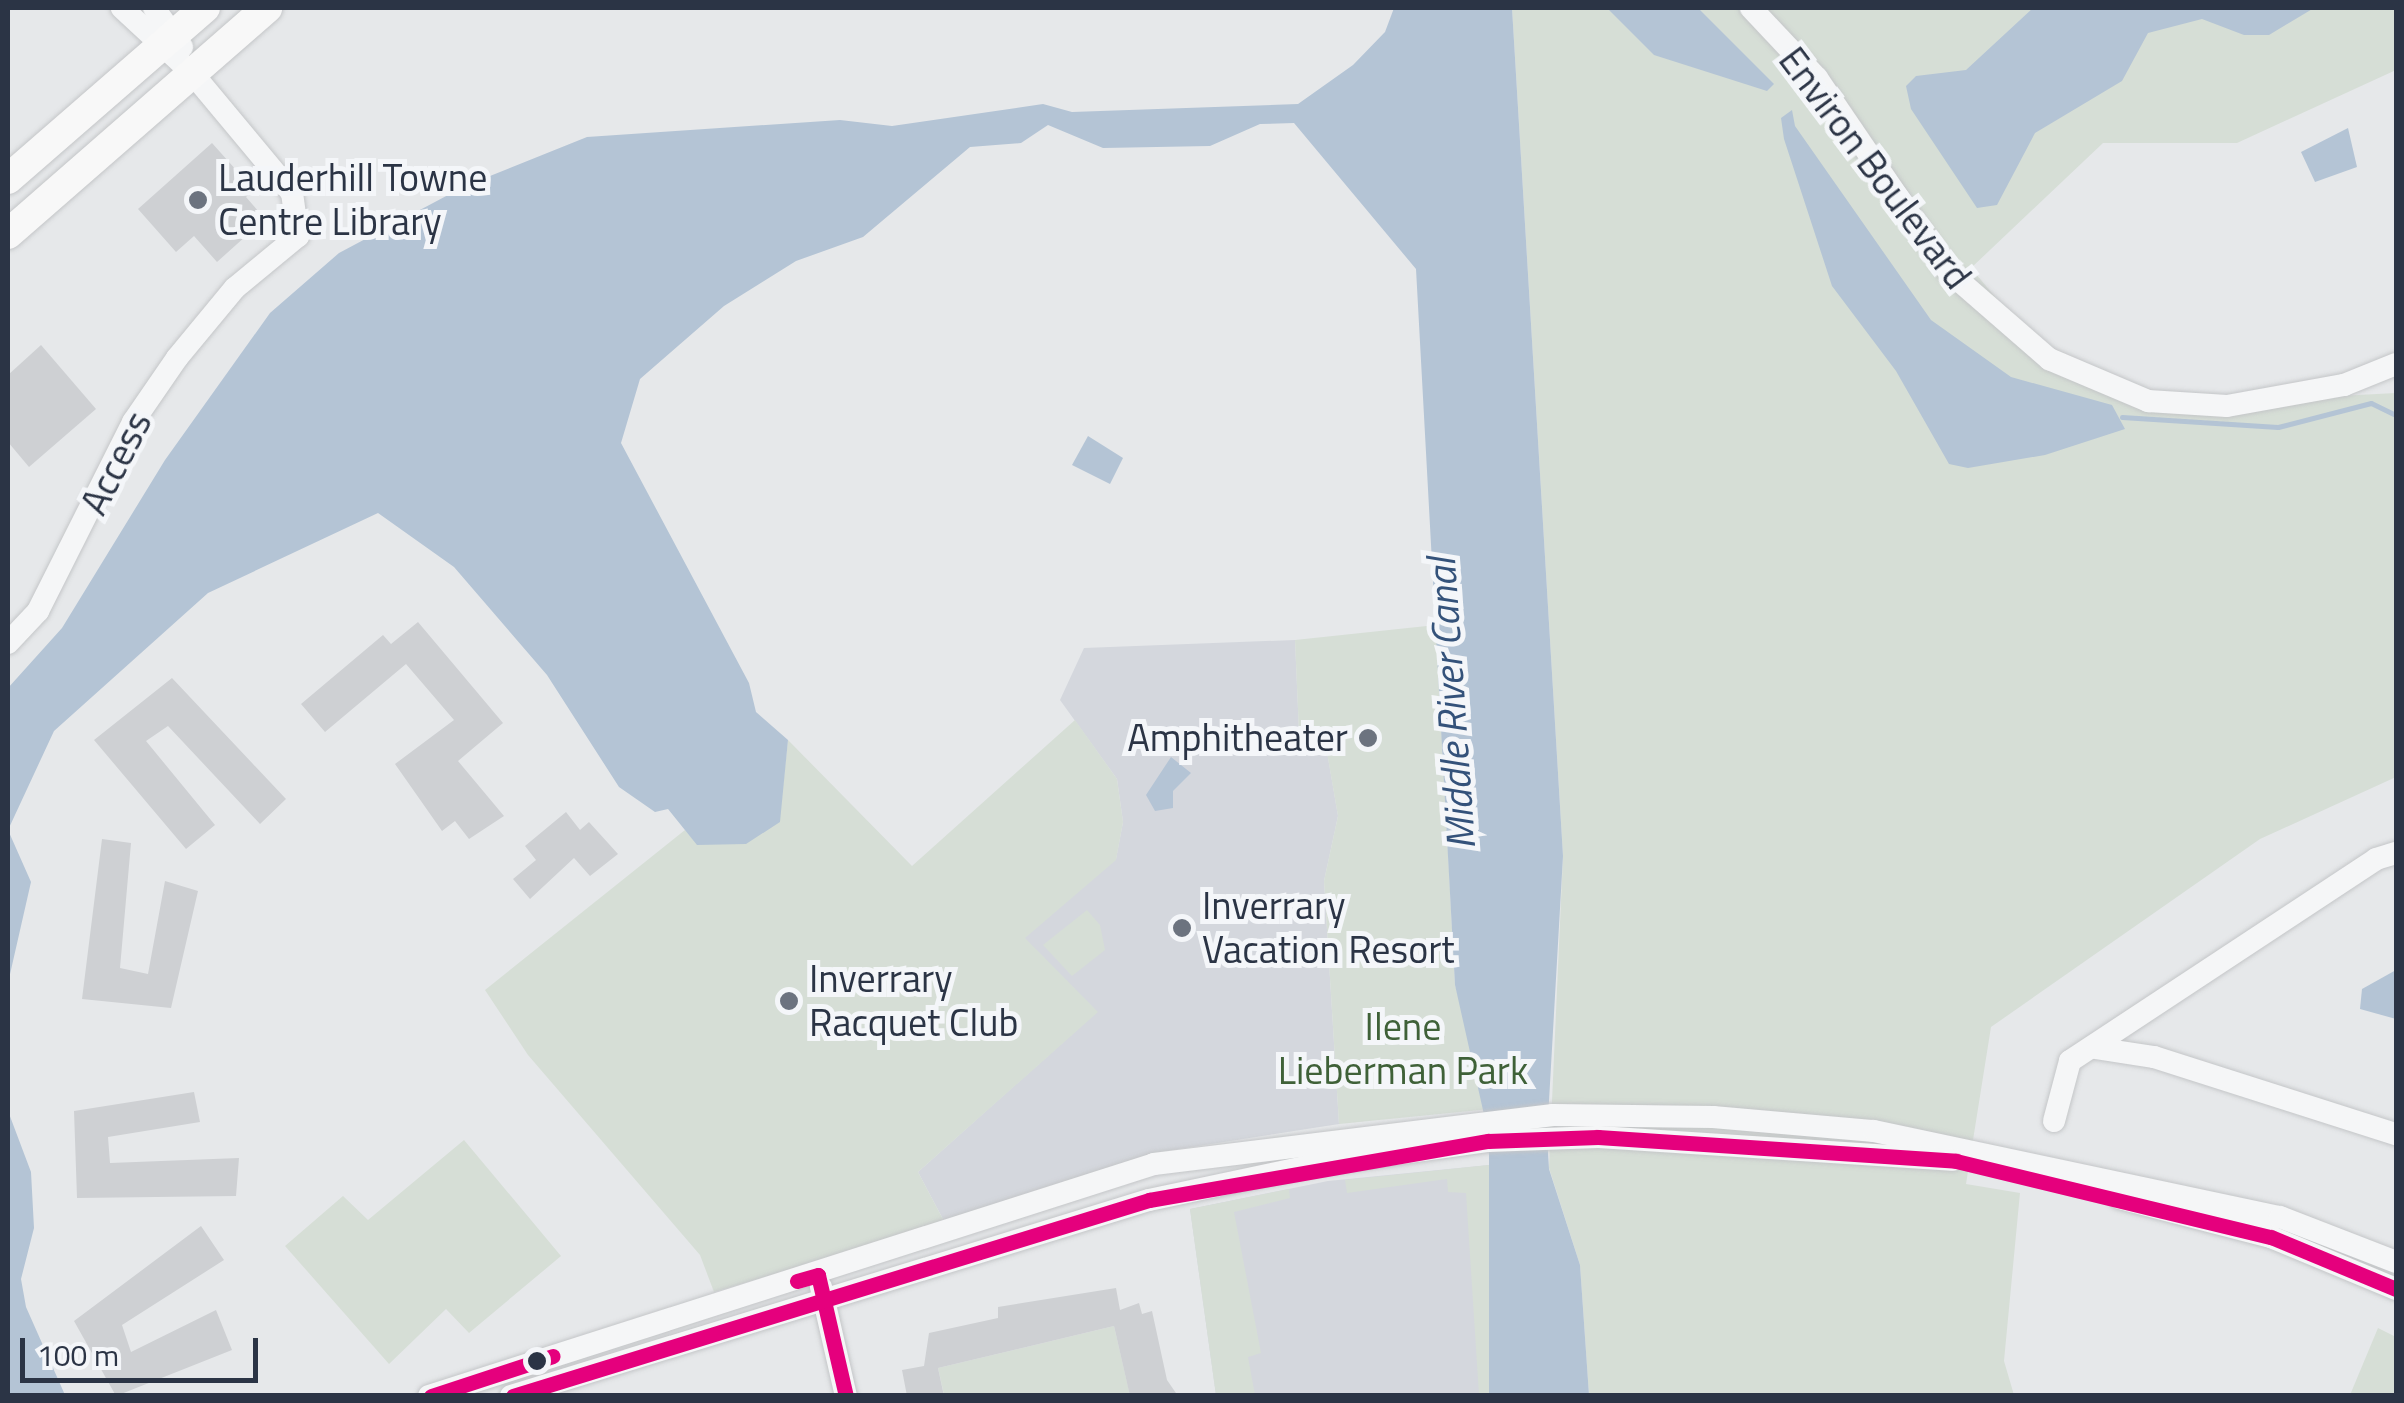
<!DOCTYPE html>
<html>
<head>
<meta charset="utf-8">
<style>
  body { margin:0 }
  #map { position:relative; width:2404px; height:1403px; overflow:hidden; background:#e6e8ea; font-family:"Titillium Web",sans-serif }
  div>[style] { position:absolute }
  .built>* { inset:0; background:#d4d7dd }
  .green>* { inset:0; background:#d6ded6 }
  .water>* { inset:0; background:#b4c4d5 }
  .stream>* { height:5px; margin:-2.5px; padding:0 2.5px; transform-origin:2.5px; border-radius:2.5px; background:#b4c4d5 }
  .building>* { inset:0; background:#ced0d3 }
  .roads { filter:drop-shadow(0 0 2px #c4c6c8) drop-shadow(0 0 2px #c4c6c8) }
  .minor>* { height:22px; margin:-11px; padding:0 11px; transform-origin:11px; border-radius:11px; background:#f5f6f7 }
  .major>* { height:30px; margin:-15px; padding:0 15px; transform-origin:15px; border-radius:15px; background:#f8f8f8 }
  .bus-1>* { height:15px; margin:-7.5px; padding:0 7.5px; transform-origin:7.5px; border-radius:7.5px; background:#e5007d }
  .dots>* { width:28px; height:28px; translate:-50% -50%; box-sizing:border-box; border:5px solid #f4f6f9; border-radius:50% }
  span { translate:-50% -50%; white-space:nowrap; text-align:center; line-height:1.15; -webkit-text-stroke:10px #f4f6f9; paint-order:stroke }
  .street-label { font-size:38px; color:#2b3445 }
  .poi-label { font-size:38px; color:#2b3445 }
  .left { translate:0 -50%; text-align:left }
  .right { translate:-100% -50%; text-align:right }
  .park-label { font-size:38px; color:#3f6138 }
  .water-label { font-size:40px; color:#34527a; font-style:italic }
  .frame { position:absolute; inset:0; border:10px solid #2b3445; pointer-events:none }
  .scale { position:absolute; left:20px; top:1338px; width:238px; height:45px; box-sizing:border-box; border:5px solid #2b3445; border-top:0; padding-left:12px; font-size:30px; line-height:35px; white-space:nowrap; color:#2b3445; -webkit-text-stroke:8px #f4f6f9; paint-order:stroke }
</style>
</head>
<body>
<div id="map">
  <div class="built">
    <div style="clip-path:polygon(1295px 640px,1299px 732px,1324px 734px,1338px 816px,1324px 881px,1339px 1124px,1153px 1153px,945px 1223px,918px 1172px,1097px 1012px,1024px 938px,1116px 859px,1123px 822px,1117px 779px,1060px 700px,1084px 648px)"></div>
    <div style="clip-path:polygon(1489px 1165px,1489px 1395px,1216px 1395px,1190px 1209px,1328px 1181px)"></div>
  </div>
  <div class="green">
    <div style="clip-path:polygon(1512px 8px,2396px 8px,2396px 70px,2237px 143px,2103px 143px,1971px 268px,2021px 328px,2142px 406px,2396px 393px,2396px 777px,2260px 839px,1991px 1027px,1966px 1184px,2020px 1193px,2004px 1361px,2014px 1395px,1589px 1395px,1580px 1265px,1549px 1168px,1563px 856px)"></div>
    <div style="clip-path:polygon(1436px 625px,1455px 985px,1490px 1109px,1339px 1124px,1324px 881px,1338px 816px,1324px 735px,1299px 733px,1295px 640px)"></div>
    <div style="clip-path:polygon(1075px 720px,1117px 779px,1123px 822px,1116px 860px,1025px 938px,1098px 1012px,918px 1172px,945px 1223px,714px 1292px,700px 1255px,528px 1055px,485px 990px,685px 830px,698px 845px,779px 822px,788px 740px,912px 866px)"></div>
    <div style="clip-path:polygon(1087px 910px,1100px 925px,1105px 950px,1072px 976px,1043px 945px)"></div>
    <div style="clip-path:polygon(464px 1140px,561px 1256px,469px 1333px,446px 1309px,389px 1364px,285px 1246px,343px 1196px,368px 1220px)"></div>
    <div style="clip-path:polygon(1489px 1165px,1494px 1395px,1479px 1395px,1466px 1193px,1448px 1192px,1447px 1179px,1347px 1193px,1345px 1180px)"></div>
    <div style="clip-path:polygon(1289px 1189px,1290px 1198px,1234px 1212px,1261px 1353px,1248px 1357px,1255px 1395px,1216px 1395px,1190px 1209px)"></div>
    <div style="clip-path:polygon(1114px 1326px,1130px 1395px,944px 1395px,938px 1368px)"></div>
    <div style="clip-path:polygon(2378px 1328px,2396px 1337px,2396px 1395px,2350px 1395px)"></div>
  </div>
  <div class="water">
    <div style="clip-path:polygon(1394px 8px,1512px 8px,1563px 856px,1547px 1136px,1549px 1169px,1580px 1265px,1589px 1395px,1489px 1395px,1489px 1137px,1455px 985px,1416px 269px,1294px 123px,1260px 124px,1210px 146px,1103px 148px,1048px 125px,1021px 143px,970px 147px,863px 237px,796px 261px,724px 306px,640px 379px,621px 443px,749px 683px,756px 712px,788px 740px,780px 822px,746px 844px,697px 845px,668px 809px,655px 812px,619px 787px,547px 675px,454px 567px,378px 513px,208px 593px,54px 731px,8px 830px,31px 882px,8px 983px,8px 688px,62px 628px,165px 460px,270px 313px,339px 253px,465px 186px,587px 137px,840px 120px,892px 126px,1043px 104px,1072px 112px,1298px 104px,1353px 65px,1385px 32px)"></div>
    <div style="clip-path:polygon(1607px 8px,1698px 8px,1774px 84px,1767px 91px,1654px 55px)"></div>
    <div style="clip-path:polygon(2033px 8px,2314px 8px,2269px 35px,2244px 35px,2202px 19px,2148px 33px,2122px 81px,2035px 133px,1997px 205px,1977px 208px,1911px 109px,1906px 86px,1916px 76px,1966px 70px)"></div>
    <div style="clip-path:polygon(1792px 110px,1795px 126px,1931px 320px,2011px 377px,2112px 405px,2125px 429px,2045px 455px,1968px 468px,1949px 464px,1896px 371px,1832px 286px,1784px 139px,1781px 118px)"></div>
    <div style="clip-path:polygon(2348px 128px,2357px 167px,2315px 182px,2301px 152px)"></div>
    <div style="clip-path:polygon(1088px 436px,1123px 458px,1110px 484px,1072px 465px)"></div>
    <div style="clip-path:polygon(1171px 757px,1191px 773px,1173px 791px,1173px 808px,1155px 811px,1146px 795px)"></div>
    <div style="clip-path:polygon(2396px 970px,2396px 1019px,2360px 1009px,2362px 989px)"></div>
    <div style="clip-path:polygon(8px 1111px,31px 1172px,34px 1228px,21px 1279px,26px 1307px,65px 1395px,8px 1395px)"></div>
  </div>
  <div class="stream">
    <div style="left:2122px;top:417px;width:156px;rotate:3.7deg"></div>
    <div style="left:2278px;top:427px;width:96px;rotate:-14.5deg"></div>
    <div style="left:2371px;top:403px;width:28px;rotate:26deg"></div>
  </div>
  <div class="building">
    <div style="clip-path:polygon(212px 143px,254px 190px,246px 197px,265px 219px,217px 262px,194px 236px,176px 252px,138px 209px)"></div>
    <div style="clip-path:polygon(41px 345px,96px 409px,29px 467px,8px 442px,8px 375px)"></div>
    <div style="clip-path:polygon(418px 622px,503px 723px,458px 761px,504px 816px,469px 839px,455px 821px,442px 831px,395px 764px,454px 720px,406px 664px,325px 732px,301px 704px,383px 635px,391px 644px)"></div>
    <div style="clip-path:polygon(172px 678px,286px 799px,260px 824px,168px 726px,146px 741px,215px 825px,186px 849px,94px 740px)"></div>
    <div style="clip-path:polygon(566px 812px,580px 830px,589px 822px,618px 854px,590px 876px,574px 858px,530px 899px,513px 879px,536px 860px,525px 846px)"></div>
    <div style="clip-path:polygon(102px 839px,131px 843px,120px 968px,148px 974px,165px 881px,198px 891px,171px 1008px,82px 999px)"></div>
    <div style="clip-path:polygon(194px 1092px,200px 1122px,108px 1137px,110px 1163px,239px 1158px,236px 1196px,77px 1198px,74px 1111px)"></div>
    <div style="clip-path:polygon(201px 1226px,224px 1260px,122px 1325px,131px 1352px,216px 1310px,232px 1350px,116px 1396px,74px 1321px)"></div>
    <div style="clip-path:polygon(1116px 1288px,1120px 1310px,1139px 1303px,1142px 1314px,1152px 1311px,1167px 1380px,1178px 1396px,1130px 1396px,1114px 1326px,938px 1368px,944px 1396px,907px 1396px,902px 1370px,924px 1366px,929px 1333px,998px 1318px,998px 1307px)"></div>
  </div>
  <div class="roads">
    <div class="minor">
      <div style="left:154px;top:8px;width:48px;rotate:54.3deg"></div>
      <div style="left:1751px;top:8px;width:96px;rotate:46.7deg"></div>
      <div style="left:1817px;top:78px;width:235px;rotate:55.8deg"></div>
      <div style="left:1949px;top:272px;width:133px;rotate:41deg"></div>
      <div style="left:2049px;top:359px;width:108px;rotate:23deg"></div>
      <div style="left:2148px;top:401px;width:79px;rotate:3.6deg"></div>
      <div style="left:2227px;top:406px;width:119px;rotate:-10.2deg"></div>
      <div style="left:2344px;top:385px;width:56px;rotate:-22deg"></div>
      <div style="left:8px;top:643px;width:44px;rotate:-46.8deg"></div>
      <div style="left:38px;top:611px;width:212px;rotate:-63.3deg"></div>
      <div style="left:133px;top:422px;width:78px;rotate:-55.5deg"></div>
      <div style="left:177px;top:358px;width:91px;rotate:-50.4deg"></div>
      <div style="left:235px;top:288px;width:82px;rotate:-39.5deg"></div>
      <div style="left:298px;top:236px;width:43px;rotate:-97.9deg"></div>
      <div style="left:292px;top:193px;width:156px;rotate:-129.8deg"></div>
      <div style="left:192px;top:73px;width:96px;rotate:-137.1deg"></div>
      <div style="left:2095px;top:1048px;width:60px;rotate:8.7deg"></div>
      <div style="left:2154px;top:1057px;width:254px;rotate:17.7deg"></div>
      <div style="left:2054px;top:1121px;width:62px;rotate:-75.1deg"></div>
      <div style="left:2070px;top:1061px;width:367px;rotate:-33.4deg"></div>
      <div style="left:2376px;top:859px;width:21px;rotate:-17deg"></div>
      <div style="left:2120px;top:1198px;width:156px;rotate:14.5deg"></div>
      <div style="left:2271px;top:1237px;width:135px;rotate:22.6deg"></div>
      <div style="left:821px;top:1287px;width:112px;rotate:77.1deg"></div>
      <div style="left:429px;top:1396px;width:761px;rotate:-17.74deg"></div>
      <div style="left:1154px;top:1164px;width:402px;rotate:-7deg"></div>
      <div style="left:1553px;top:1115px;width:160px;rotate:0.7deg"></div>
      <div style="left:1713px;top:1117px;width:162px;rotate:5deg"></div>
      <div style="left:1874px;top:1131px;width:415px;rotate:12deg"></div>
      <div style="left:2280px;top:1217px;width:124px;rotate:21.2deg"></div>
      <div style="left:511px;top:1396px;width:667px;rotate:-17.08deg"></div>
      <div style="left:1149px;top:1200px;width:164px;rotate:-12deg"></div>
      <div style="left:1309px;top:1166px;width:181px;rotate:-8deg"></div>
      <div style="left:1488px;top:1141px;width:110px;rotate:-2.1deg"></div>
      <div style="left:1598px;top:1137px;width:355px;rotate:3.7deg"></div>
    </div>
    <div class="major">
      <div style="left:8px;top:179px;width:261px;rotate:-41deg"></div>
      <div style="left:8px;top:234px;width:344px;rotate:-41.1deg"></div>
    </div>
  </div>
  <div class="bus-1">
    <div style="left:797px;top:1281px;width:22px;rotate:-16deg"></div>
    <div style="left:818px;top:1275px;width:124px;rotate:77deg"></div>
    <div style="left:431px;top:1396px;width:128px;rotate:-18.2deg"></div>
    <div style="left:513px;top:1396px;width:666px;rotate:-17.13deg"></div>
    <div style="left:1149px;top:1200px;width:344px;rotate:-9.9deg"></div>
    <div style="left:1488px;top:1141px;width:110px;rotate:-2.1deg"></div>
    <div style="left:1598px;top:1137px;width:359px;rotate:3.8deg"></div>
    <div style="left:1956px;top:1161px;width:324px;rotate:13.6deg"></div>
    <div style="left:2271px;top:1237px;width:135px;rotate:22.6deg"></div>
  </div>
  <div class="dots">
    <div style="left:198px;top:200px;background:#6c737f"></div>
    <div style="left:1368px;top:738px;background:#6c737f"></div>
    <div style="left:1182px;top:928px;background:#6c737f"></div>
    <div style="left:789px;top:1001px;background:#6c737f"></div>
    <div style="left:537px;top:1361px;background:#2b3445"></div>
  </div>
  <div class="street-label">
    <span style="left:1875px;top:168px;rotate:53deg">Environ Boulevard</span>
    <span style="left:116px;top:463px;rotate:-63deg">Access</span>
  </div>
  <div class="poi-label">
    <span class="left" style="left:218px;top:200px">Lauderhill Towne<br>Centre Library</span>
    <span class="right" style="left:1348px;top:738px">Amphitheater</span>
    <span class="left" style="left:1202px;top:928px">Inverrary<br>Vacation Resort</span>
    <span class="left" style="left:809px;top:1001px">Inverrary<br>Racquet Club</span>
  </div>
  <div class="park-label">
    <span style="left:1403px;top:1049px">Ilene<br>Lieberman Park</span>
  </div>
  <div class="water-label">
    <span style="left:1451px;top:704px;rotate:-94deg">Middle River Canal</span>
  </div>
  <div class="frame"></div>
  <div class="scale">100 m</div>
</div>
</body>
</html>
